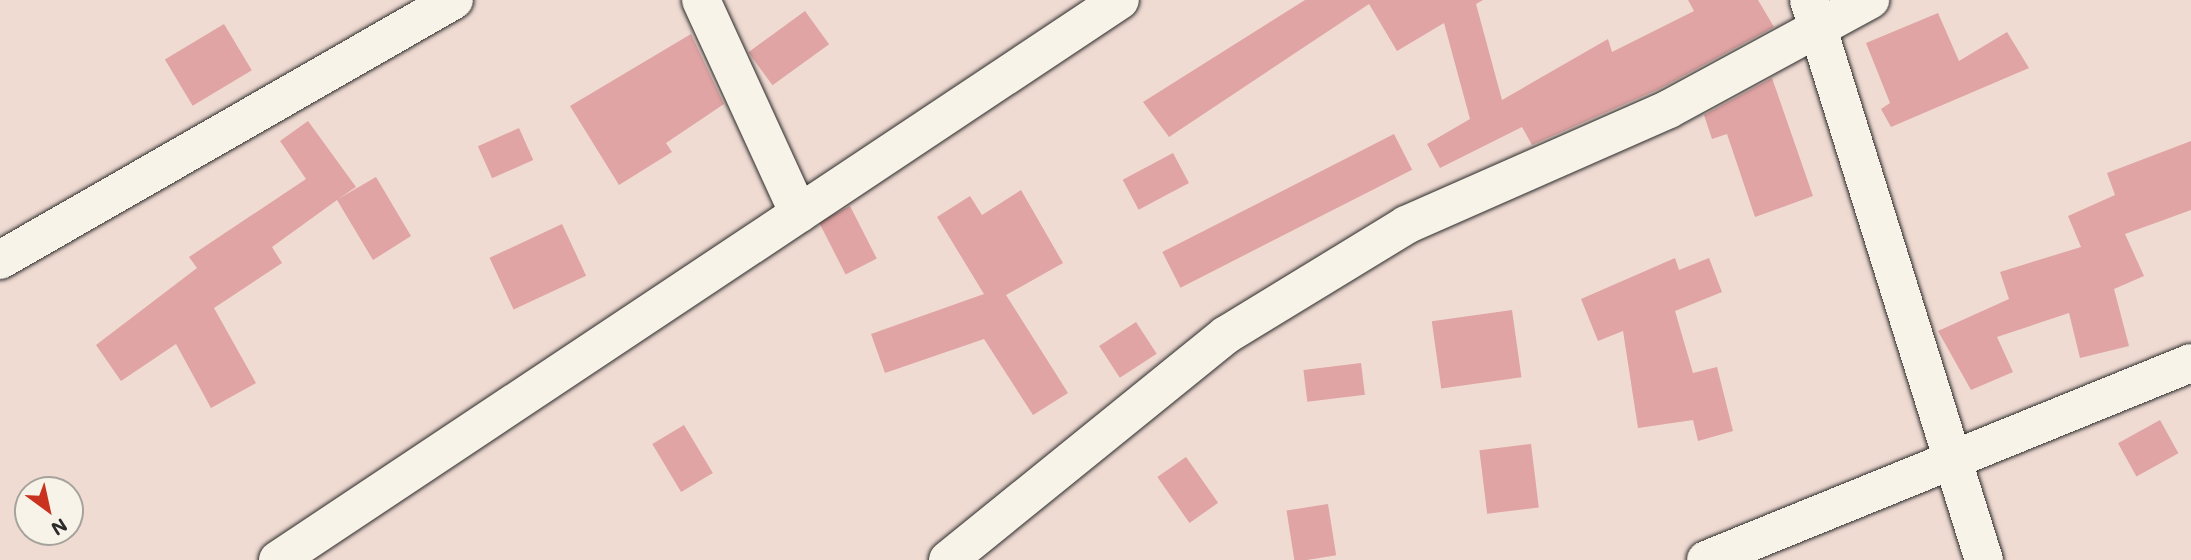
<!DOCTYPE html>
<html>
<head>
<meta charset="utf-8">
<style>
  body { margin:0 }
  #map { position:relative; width:2191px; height:560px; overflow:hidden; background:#f0dbd3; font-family:Mali,sans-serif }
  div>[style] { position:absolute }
  .building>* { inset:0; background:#dfa4a3; transform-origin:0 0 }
  .roads { filter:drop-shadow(0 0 2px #2b2b2b) drop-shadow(0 0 2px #2b2b2b) }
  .minor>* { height:38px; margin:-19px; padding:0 19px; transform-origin:19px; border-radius:19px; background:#f7f3e8 }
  span { translate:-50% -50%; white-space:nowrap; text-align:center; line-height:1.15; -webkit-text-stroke:5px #f7f3e8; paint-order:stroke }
  .north { position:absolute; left:14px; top:476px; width:70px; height:70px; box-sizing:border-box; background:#f7f3e8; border:2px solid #a5a39c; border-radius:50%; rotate:147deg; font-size:19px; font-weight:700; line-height:28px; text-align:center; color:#2b2b2b }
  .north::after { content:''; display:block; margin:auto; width:24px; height:32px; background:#c8321e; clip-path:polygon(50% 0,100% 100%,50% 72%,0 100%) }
</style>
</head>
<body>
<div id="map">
  <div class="building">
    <div style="clip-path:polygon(1305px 0,1483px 0,1476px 4px,1502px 100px,1608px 39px,1612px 52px,1694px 11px,1688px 0,1758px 0,1774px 27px,1659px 89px,1532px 145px,1522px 127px,1440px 168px,1427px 144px,1470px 119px,1444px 23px,1397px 51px,1369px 4px,1169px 137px,1143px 102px)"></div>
    <div style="left:805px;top:11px;width:41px;height:70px;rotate:54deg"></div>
    <div style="clip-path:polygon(1938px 13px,1959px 61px,2007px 32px,2029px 68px,1891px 127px,1881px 109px,1890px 103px,1866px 43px)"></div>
    <div style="left:224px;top:24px;width:54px;height:69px;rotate:59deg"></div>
    <div style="clip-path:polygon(691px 34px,724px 104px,666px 143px,672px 152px,619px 185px,570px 106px)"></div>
    <div style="clip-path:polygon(1772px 78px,1813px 196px,1755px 217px,1727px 134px,1712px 139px,1704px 115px)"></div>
    <div style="clip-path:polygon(308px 121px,356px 187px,338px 199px,376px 177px,411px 236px,373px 260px,337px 200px,272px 247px,282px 263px,214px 308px,256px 383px,211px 408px,176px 344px,121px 381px,96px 345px,197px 268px,189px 257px,306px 179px,280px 141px)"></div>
    <div style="left:519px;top:128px;width:35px;height:45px;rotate:66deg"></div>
    <div style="left:1394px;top:134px;width:40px;height:260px;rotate:63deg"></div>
    <div style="clip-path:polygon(2191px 141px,2191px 210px,2125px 234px,2144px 276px,2114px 289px,2129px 346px,2080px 358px,2069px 313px,1997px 337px,2013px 372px,1971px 390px,1938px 331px,2009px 299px,2000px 272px,2081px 247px,2068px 216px,2115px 195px,2107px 173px)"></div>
    <div style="left:1173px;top:153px;width:34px;height:57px;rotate:62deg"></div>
    <div style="clip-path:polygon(1021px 190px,1063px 263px,1006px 295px,1068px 393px,1033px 415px,984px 339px,885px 373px,871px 334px,984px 294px,937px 217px,970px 196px,982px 215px)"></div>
    <div style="left:850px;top:206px;width:59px;height:35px;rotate:63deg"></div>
    <div style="left:562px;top:224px;width:57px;height:80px;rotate:65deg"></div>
    <div style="clip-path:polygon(1675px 258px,1679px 270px,1709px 258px,1722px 292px,1675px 311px,1693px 373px,1717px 367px,1733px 431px,1698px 441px,1693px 420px,1638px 428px,1623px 331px,1598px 341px,1581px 299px)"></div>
    <div style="left:1512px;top:310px;width:68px;height:81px;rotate:82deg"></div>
    <div style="left:1136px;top:322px;width:38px;height:44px;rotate:57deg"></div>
    <div style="left:1361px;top:363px;width:32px;height:58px;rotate:83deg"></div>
    <div style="left:2160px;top:420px;width:38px;height:48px;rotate:61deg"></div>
    <div style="left:684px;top:425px;width:56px;height:37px;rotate:59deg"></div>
    <div style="left:1531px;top:444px;width:64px;height:52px;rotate:83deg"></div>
    <div style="left:1186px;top:457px;width:56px;height:35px;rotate:55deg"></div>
    <div style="left:1328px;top:504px;width:52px;height:42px;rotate:81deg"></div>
  </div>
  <div class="roads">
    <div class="minor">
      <div style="left:701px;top:0;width:235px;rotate:65.4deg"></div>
      <div style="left:1809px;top:0;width:587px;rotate:72.65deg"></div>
      <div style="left:0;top:260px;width:523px;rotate:-29.8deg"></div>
      <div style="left:278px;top:560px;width:1011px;rotate:-33.63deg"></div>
      <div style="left:948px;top:560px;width:358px;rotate:-39deg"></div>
      <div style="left:1226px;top:335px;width:211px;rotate:-31.4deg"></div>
      <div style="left:1406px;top:225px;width:287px;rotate:-23.8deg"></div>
      <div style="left:1669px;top:109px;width:229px;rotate:-28.5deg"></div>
      <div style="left:1706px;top:560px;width:523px;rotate:-22.11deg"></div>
    </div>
  </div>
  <div class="north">N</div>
</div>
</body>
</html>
